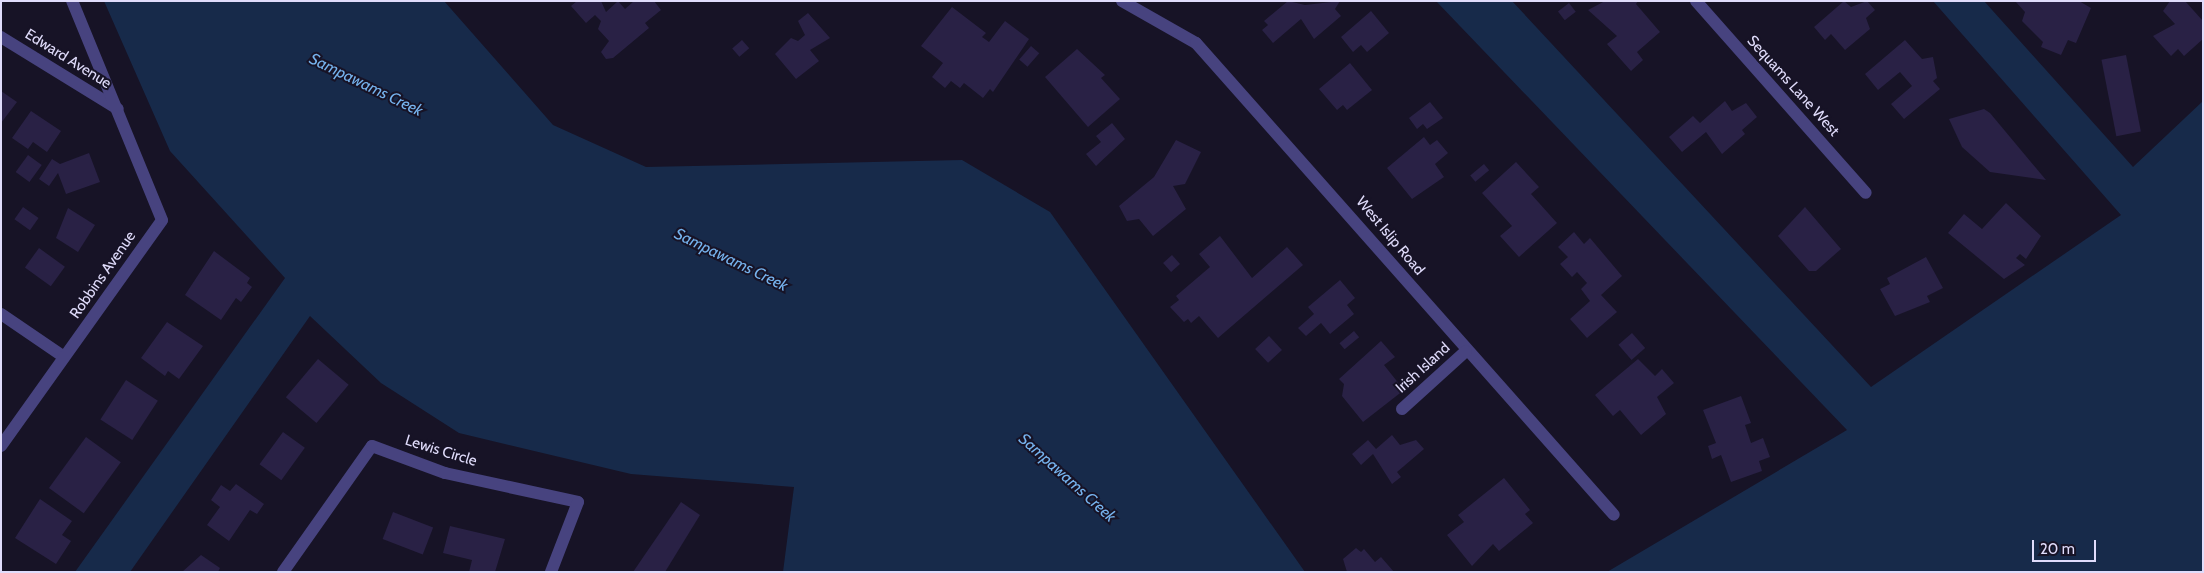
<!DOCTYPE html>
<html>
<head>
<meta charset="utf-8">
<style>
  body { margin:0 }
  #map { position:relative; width:2204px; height:573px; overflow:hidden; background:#171326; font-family:Cabin,sans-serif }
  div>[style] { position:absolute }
  .water>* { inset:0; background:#172a4a }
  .building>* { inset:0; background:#292145; transform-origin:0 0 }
  .street>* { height:12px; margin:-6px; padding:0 6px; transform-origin:6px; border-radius:6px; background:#47437f }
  span { translate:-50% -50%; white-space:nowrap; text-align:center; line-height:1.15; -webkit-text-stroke:4px #171326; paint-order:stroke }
  .street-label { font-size:15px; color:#e0dcfb }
  .water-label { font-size:16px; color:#76b3ee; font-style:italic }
  .frame { position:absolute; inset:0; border:2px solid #e0dcfb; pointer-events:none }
  .scale { position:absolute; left:2032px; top:540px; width:64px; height:22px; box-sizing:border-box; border:2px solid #e0dcfb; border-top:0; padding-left:6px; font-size:15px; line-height:18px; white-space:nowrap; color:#e0dcfb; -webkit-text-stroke:4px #171326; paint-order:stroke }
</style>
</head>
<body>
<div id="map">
  <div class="water">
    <div style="clip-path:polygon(104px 1px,444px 1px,553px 125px,646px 167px,962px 160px,1050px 212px,1305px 572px,783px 572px,794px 487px,631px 474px,459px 433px,381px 383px,310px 316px,130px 572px,75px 572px,285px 278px,170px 151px)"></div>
    <div style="clip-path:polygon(1436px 1px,1512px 1px,1871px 387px,2121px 215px,1933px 1px,1984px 1px,2133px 167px,2203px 101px,2203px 572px,1607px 572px,1847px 430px)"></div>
  </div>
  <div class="building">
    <div style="clip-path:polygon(577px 1px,601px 1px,606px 12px,618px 1px,625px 9px,634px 1px,654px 1px,661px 10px,645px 23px,649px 28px,613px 58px,606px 59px,601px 52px,609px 41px,598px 29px,601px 21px,595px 15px,586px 23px,571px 6px)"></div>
    <div style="clip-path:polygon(1288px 1px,1305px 5px,1340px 1px,1335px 9px,1341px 16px,1314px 39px,1301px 19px,1273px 43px,1262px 30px,1268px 25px,1264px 21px)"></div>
    <div style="clip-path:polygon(1605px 1px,1638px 1px,1636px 4px,1660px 32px,1637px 52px,1643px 60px,1631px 71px,1607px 44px,1617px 36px,1588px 10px)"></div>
    <div style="clip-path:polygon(1844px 1px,1851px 7px,1867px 1px,1875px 10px,1866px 18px,1870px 29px,1845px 50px,1831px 34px,1825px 40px,1814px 27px)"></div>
    <div style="clip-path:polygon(2015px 1px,2079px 1px,2091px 8px,2076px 43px,2068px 40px,2061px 55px,2041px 47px,2043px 42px,2022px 21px,2025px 12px)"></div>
    <div style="clip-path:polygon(2170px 1px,2185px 1px,2203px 21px,2203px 39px,2184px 56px,2178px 49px,2171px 56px,2153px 36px,2175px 24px,2163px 11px)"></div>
    <div style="left:1569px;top:3px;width:11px;height:14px;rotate:52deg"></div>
    <div style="clip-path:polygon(952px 7px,986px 33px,982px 37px,989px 42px,1005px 21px,1029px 39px,993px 92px,990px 89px,983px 98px,964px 83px,960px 88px,951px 81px,945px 88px,932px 77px,943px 63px,921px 46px)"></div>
    <div style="clip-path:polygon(1371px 11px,1389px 33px,1367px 52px,1361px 45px,1353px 52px,1341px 37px)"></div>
    <div style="clip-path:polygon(808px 13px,830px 38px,810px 50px,819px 61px,796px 79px,775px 54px,791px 38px,798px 41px,805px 35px,798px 21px)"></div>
    <div style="left:742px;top:40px;width:11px;height:13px;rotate:49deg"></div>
    <div style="clip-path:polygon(1905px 40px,1922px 59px,1933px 57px,1937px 78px,1933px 81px,1940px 89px,1904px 119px,1891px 104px,1912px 86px,1900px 72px,1878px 90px,1865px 74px)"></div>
    <div style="left:1031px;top:46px;width:11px;height:18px;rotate:41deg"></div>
    <div style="clip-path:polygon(1077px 49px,1105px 75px,1101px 78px,1120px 99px,1088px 127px,1045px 77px)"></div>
    <div style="left:2126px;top:55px;width:78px;height:25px;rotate:79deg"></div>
    <div style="clip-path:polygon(1350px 63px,1372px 90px,1347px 110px,1343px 105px,1337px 110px,1319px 89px)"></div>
    <div style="clip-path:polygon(1px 91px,17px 102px,1px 123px)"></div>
    <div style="clip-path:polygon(1725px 101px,1732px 111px,1746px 103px,1757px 117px,1742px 130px,1745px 134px,1722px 154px,1706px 132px,1682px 152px,1669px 137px,1693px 116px,1700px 123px)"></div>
    <div style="clip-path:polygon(1430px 102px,1443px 118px,1427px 129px,1423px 124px,1417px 129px,1409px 118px)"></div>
    <div style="clip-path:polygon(1984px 109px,1990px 113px,2046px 180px,1990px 172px,1962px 147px,1949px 119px)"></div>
    <div style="clip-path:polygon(31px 111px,61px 131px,47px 152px,33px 142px,28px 149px,12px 138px)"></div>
    <div style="clip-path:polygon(1112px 123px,1125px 139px,1096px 166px,1086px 154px,1101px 142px,1096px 136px)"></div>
    <div style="clip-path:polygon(1424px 137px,1430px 145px,1437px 140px,1448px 153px,1435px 164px,1444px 177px,1412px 199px,1387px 168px)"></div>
    <div style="clip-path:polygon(1176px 140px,1201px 152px,1185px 184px,1173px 186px,1186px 209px,1153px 236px,1139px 219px,1127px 221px,1119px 206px,1154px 177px)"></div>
    <div style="clip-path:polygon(89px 153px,100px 182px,66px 194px,58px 173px,49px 186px,39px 179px,52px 159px,60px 164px)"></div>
    <div style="left:28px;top:155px;width:17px;height:21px;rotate:36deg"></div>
    <div style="clip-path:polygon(1516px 162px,1539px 187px,1531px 194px,1557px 223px,1519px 257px,1500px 236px,1512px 226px,1482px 193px)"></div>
    <div style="left:1484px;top:164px;width:8px;height:18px;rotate:50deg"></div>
    <div style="clip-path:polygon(2006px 203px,2041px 236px,2026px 259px,2020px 254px,2016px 258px,2025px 265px,2004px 279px,1948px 233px,1964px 214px,1982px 229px)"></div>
    <div style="left:23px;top:207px;width:19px;height:15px;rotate:35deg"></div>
    <div style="clip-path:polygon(1805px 207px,1841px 249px,1816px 271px,1809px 271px,1778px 236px)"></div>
    <div style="clip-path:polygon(68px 208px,95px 225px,78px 252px,56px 238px)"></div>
    <div style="clip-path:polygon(1574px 232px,1584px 244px,1590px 238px,1622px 276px,1601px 295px,1617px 312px,1587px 338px,1570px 319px,1590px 301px,1581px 289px,1587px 283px,1577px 272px,1572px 277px,1560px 264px,1568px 257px,1558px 247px)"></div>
    <div style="clip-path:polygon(1220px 236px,1252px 278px,1287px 247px,1303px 265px,1218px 338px,1199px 316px,1191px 323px,1188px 319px,1184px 322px,1170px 307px,1179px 300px,1176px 296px,1210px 267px,1199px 254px)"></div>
    <div style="left:39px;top:248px;width:32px;height:24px;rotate:36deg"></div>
    <div style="clip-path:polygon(214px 251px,250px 278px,247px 283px,252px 287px,241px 302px,236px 298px,221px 320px,185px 295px)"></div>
    <div style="left:1172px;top:255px;width:12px;height:12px;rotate:48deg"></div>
    <div style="clip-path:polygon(1926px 257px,1943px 288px,1927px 296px,1930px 302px,1895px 316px,1880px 289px,1890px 284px,1887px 278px)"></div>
    <div style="clip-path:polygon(1340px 280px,1355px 298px,1347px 305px,1354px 314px,1330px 334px,1321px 323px,1306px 336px,1298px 328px,1314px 314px,1308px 307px)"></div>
    <div style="clip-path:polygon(167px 322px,203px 346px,179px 379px,168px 371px,165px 376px,141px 358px)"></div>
    <div style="left:1354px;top:331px;width:8px;height:19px;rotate:50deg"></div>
    <div style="left:1632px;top:333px;width:20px;height:18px;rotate:49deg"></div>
    <div style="left:1269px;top:336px;width:19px;height:19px;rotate:47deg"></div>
    <div style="clip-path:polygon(1381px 341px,1395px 357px,1384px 365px,1404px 390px,1363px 422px,1342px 396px,1344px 384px,1339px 379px)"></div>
    <div style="left:318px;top:359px;width:40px;height:50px;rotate:40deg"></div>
    <div style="clip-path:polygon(1638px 359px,1655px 376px,1662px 369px,1674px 383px,1657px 397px,1666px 414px,1641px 435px,1620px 410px,1613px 416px,1595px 395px)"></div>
    <div style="left:126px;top:380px;width:38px;height:47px;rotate:33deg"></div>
    <div style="clip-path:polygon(1741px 396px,1751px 423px,1745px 425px,1751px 443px,1763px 438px,1770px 457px,1759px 461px,1762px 471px,1731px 482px,1721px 455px,1712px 459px,1708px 446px,1716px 443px,1703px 410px)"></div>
    <div style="left:283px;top:432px;width:27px;height:40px;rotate:36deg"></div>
    <div style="clip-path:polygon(1392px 435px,1400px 445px,1416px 440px,1424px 449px,1397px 472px,1401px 477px,1392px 484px,1373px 454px,1361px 465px,1352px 454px,1368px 440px,1376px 449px)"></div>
    <div style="left:86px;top:437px;width:43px;height:63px;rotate:36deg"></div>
    <div style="clip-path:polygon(1504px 478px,1530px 510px,1525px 514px,1533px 523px,1499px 551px,1493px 544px,1472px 566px,1447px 535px,1464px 522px,1458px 515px)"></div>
    <div style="clip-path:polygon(236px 484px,264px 504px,257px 514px,250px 510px,229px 541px,207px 525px,220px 507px,211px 500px,221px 485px,230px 491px)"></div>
    <div style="clip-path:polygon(40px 499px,72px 521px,62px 535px,71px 541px,56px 564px,15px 538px)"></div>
    <div style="clip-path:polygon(681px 502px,700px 515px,665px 572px,633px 572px)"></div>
    <div style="left:393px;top:512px;width:43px;height:29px;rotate:21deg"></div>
    <div style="clip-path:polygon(450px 526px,505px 539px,495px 572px,469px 572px,472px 560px,443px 553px)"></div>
    <div style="clip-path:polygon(1356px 548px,1361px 552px,1364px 549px,1375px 562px,1381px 557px,1394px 572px,1347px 572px,1343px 559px)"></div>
    <div style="clip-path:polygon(201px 555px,220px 568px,218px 572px,182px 572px)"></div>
  </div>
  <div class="street">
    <div style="left:1122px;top:1px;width:85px;rotate:29.6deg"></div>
    <div style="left:1196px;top:43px;width:630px;rotate:48.47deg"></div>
    <div style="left:1696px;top:1px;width:256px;rotate:48.5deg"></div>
    <div style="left:1px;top:37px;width:137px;rotate:31.6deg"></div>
    <div style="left:1px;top:314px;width:76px;rotate:34.3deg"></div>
    <div style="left:1402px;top:409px;width:86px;rotate:-42.2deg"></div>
    <div style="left:1px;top:446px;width:277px;rotate:-54.5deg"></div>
    <div style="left:162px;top:220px;width:237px;rotate:-112.3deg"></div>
    <div style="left:283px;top:572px;width:154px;rotate:-54.8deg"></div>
    <div style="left:372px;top:446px;width:78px;rotate:20.3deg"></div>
    <div style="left:445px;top:473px;width:136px;rotate:12.3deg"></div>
    <div style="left:578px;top:502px;width:75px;rotate:111.1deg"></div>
  </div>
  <div class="street-label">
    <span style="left:68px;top:59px;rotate:32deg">Edward Avenue</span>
    <span style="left:1793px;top:86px;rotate:48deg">Sequams Lane West</span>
    <span style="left:1390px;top:236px;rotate:50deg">West Islip Road</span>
    <span style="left:103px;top:275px;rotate:-55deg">Robbins Avenue</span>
    <span style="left:1423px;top:368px;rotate:-42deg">Irish Island</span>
    <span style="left:441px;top:451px;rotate:17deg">Lewis Circle</span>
  </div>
  <div class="water-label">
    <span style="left:366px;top:85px;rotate:26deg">Sampawams Creek</span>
    <span style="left:731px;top:260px;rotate:26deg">Sampawams Creek</span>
    <span style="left:1067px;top:478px;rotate:42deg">Sampawams Creek</span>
  </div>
  <div class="frame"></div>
  <div class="scale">20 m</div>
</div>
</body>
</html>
